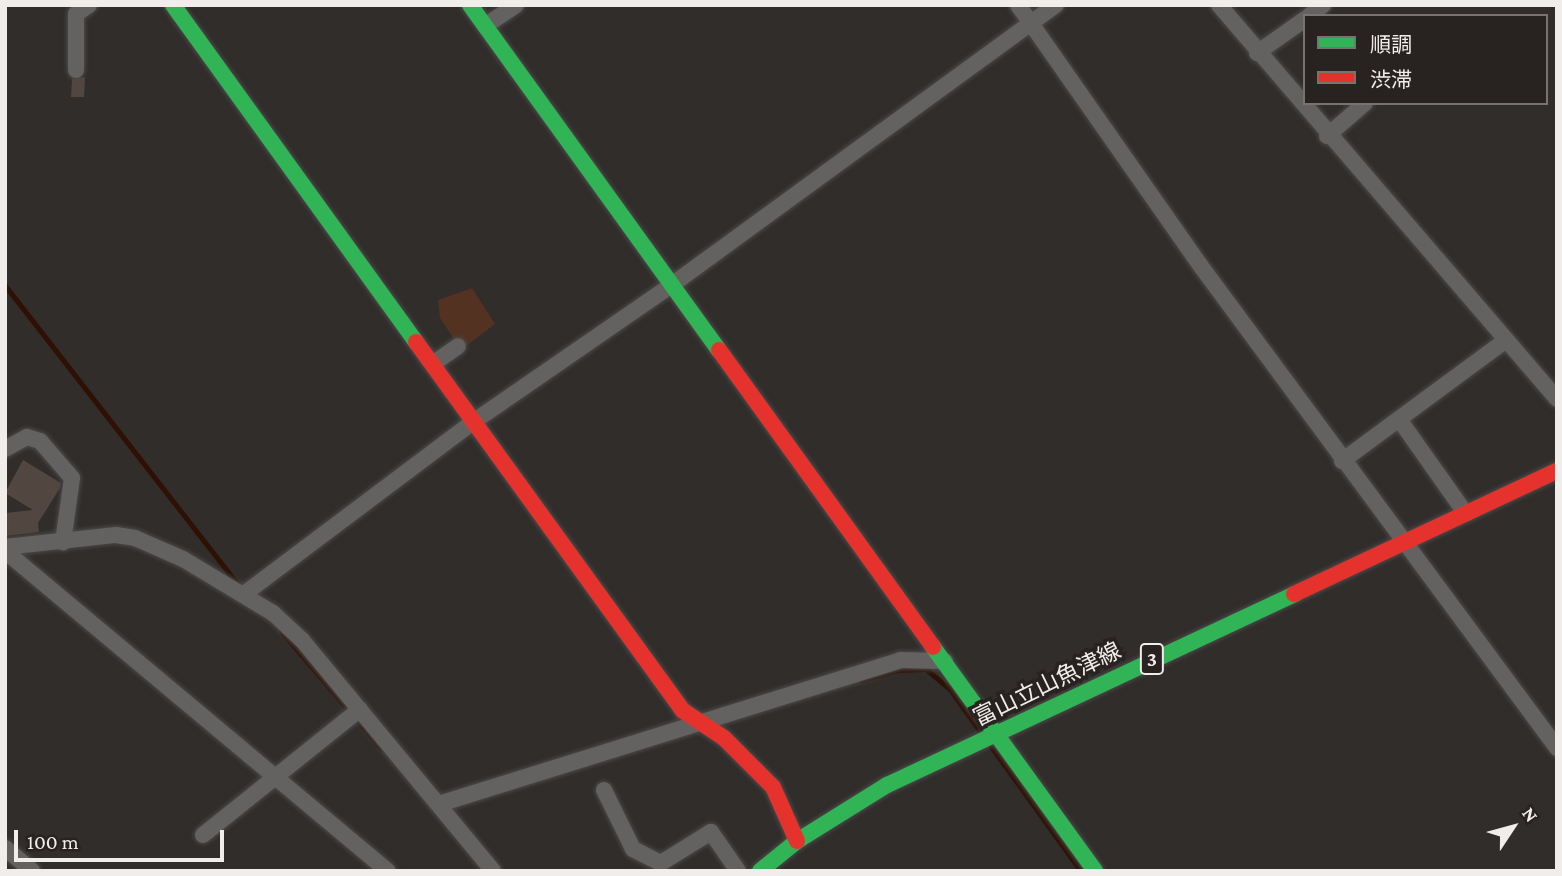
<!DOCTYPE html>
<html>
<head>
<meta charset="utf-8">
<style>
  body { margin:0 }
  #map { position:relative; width:1562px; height:876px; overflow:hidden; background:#302d2b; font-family:"Crimson Pro","Noto Sans JP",serif }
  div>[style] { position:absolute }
  .green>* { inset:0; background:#533221 }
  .stream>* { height:4.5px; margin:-2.25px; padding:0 2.25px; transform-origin:2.25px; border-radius:2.25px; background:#2f1104 }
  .building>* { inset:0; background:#524640 }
  .roads { filter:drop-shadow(0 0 2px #4b4948) drop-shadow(0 0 2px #4b4948) }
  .street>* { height:16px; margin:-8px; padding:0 8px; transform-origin:8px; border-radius:8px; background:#646261 }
  .fast>* { height:16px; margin:-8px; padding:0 8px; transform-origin:8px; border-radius:8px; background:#30b455 }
  .jam>* { height:16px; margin:-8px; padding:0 8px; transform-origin:8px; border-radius:8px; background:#e5322d }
  span { translate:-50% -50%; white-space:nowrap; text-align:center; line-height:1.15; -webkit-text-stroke:7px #282220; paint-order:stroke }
  .shield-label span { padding:2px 5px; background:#282220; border:2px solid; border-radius:5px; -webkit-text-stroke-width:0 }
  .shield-label { font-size:21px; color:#f1edeb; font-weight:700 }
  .street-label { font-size:23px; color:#f1edeb }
  .frame { position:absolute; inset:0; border:7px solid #f1edeb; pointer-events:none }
  .legend { position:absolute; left:1303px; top:14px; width:245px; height:91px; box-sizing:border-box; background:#282220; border:2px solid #787371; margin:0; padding:9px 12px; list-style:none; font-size:21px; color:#f1edeb }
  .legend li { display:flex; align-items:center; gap:14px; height:35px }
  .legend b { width:35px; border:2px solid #787371 }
  .north { position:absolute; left:1478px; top:792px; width:70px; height:70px; -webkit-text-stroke:5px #282220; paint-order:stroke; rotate:54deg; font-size:19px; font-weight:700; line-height:28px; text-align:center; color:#f1edeb }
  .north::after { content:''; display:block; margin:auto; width:24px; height:32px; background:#f1edeb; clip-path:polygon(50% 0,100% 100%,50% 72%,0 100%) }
  .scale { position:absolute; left:14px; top:830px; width:210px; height:32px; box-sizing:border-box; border:4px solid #f1edeb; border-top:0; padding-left:9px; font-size:21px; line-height:24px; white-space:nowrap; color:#f1edeb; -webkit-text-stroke:5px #282220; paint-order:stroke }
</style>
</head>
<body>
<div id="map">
  <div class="green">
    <div style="clip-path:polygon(472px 288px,495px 324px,461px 350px,440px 318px,438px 300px)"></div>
  </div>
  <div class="stream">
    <div style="left:5px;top:285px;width:379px;rotate:52.1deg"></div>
    <div style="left:282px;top:632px;width:153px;rotate:49.5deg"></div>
    <div style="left:861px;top:680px;width:38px;rotate:-15deg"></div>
    <div style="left:898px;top:670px;width:28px;rotate:-2deg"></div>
    <div style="left:926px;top:669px;width:31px;rotate:40deg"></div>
    <div style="left:950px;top:689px;width:52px;rotate:54.5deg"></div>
    <div style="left:991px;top:746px;width:154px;rotate:54.2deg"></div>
  </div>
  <div class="building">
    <div style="clip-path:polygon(85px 77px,84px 97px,71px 97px,72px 79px)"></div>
    <div style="clip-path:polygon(23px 460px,61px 483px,60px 488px,38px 523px,39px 532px,5px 536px,5px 513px,33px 510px,5px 493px)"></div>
  </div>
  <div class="roads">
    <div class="street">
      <div style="left:1018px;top:5px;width:317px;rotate:55deg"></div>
      <div style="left:1200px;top:265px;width:601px;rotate:53.53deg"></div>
      <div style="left:1219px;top:5px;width:519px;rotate:49.37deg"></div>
      <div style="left:1309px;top:16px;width:18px;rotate:-38deg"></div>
      <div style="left:485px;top:26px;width:37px;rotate:-34deg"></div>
      <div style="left:1257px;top:53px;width:59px;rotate:-35.3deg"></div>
      <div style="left:76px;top:70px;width:56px;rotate:-90deg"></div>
      <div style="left:76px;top:14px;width:16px;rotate:-35deg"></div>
      <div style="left:1327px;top:136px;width:50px;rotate:-41deg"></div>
      <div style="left:434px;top:363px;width:29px;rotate:-35deg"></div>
      <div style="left:1399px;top:419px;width:116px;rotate:54.8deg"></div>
      <div style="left:5px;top:449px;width:25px;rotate:-29deg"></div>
      <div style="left:27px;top:437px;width:14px;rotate:17deg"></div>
      <div style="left:40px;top:441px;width:49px;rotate:49.1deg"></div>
      <div style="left:72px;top:478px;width:65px;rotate:98deg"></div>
      <div style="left:1342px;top:461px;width:202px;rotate:-36.4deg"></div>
      <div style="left:5px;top:547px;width:112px;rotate:-6.2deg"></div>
      <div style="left:116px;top:535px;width:19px;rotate:9deg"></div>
      <div style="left:135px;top:538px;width:52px;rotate:23.6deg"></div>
      <div style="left:183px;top:559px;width:105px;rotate:31deg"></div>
      <div style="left:273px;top:613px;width:40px;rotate:43deg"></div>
      <div style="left:302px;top:640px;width:300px;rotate:50.4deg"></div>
      <div style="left:5px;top:551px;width:499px;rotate:39.9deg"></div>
      <div style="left:244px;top:594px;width:286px;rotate:-36.9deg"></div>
      <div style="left:473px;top:422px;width:243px;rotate:-34.6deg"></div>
      <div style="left:673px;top:284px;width:474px;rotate:-36.1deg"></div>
      <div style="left:604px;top:790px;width:66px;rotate:63.8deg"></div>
      <div style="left:633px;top:849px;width:31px;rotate:27deg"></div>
      <div style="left:661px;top:863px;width:59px;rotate:-31.8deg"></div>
      <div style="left:711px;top:832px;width:47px;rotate:55.3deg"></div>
      <div style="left:439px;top:804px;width:483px;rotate:-17.3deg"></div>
      <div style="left:900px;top:660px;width:45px;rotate:1.3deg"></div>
      <div style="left:203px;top:835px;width:201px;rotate:-38.7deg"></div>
      <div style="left:5px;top:848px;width:35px;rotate:40deg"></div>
    </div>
    <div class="fast">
      <div style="left:173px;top:5px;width:415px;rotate:54.2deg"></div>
      <div style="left:470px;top:5px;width:425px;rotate:54.2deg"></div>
      <div style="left:933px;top:647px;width:276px;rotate:54.1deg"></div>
      <div style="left:760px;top:871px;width:48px;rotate:-39deg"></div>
      <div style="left:797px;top:841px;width:106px;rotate:-31.9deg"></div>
      <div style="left:887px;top:785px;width:450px;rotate:-25.1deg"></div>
    </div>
    <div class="jam">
      <div style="left:416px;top:342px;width:454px;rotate:54.1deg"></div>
      <div style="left:682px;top:710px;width:50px;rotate:33.7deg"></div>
      <div style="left:724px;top:738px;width:69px;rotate:45deg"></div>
      <div style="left:773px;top:787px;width:59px;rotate:66deg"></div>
      <div style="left:719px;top:350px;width:366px;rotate:54.2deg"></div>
      <div style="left:1294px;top:594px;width:290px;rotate:-25.1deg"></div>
    </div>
  </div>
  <div class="shield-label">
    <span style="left:1152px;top:659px">3</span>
  </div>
  <div class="street-label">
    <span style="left:1047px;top:684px;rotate:-26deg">富山立山魚津線</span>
  </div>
  <div class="frame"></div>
  <ul class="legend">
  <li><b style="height:9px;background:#30b455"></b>順調</li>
  <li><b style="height:9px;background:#e5322d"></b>渋滞</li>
  </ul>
  <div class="north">N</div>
  <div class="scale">100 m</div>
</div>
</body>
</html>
